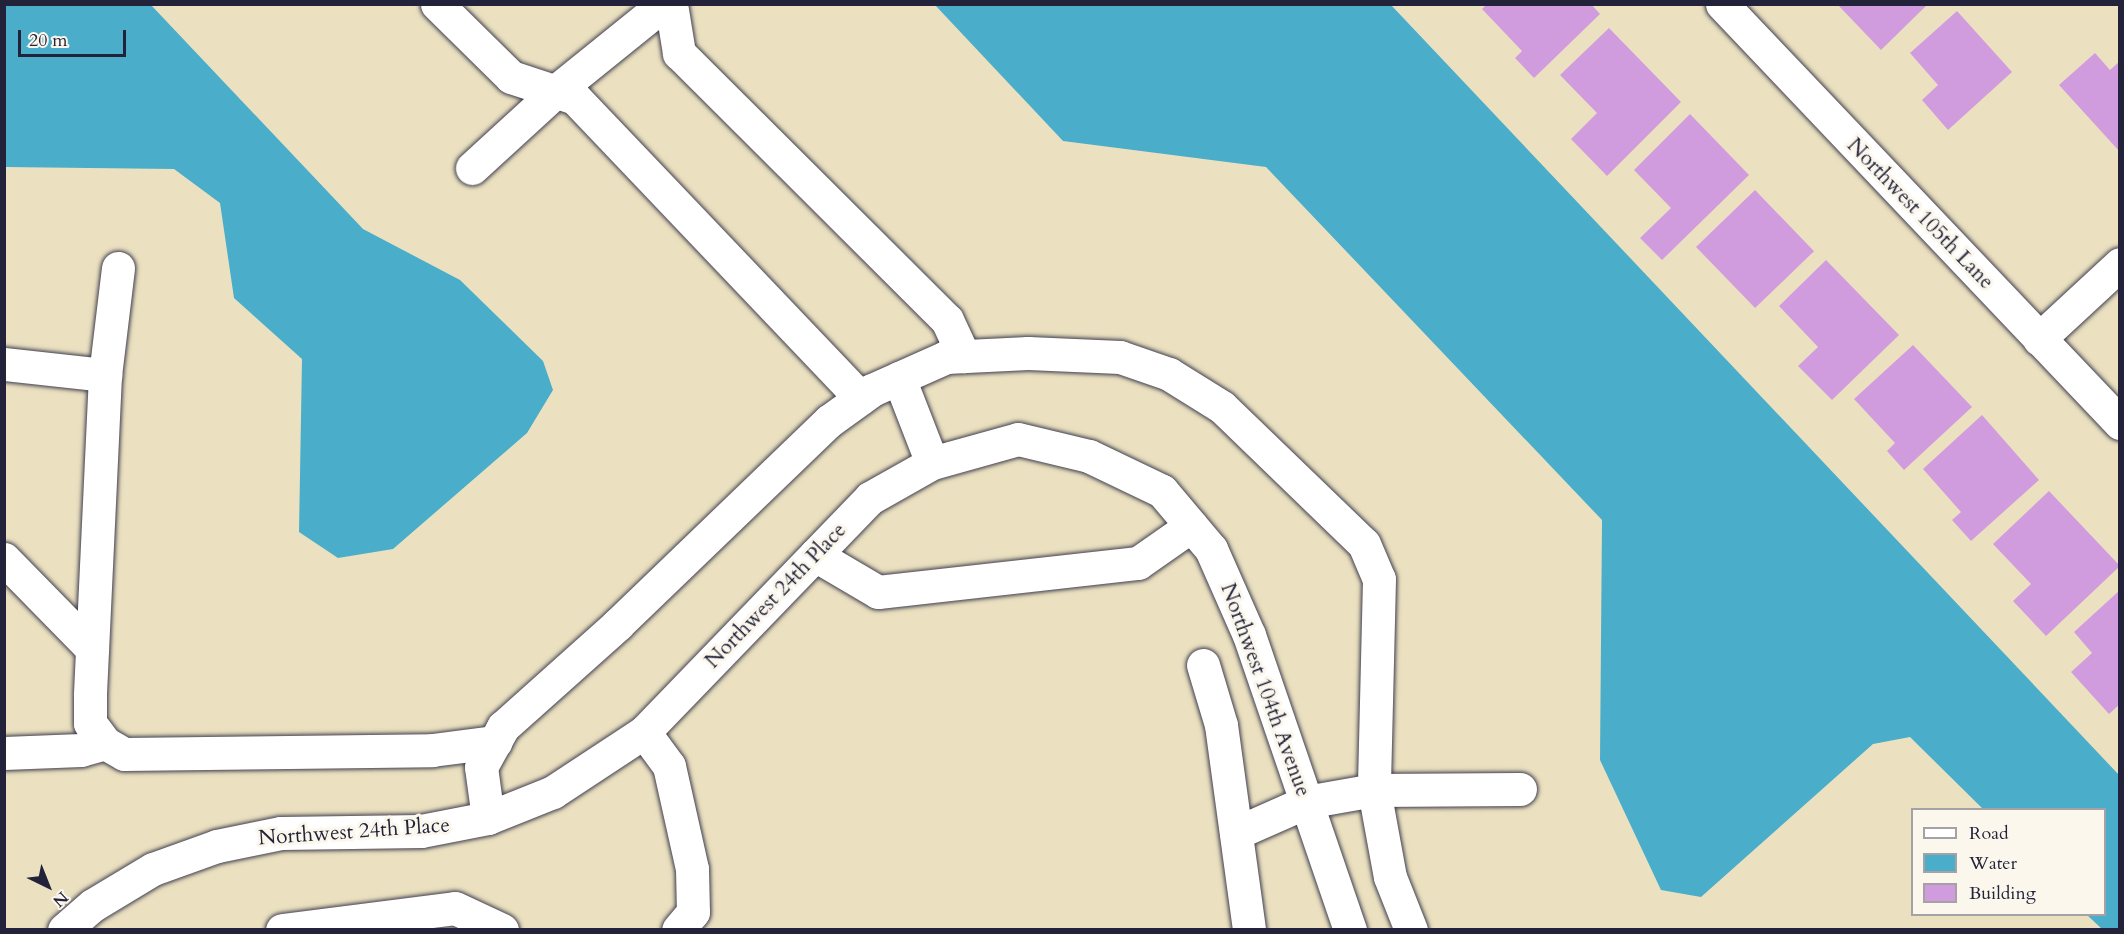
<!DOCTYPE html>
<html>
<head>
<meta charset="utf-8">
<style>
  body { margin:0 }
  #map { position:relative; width:2124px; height:934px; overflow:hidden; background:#ebe1c0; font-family:Cardo,serif }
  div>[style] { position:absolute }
  .water>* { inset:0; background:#4aadc9 }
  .building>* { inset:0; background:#d19cde; transform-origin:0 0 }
  .roads { filter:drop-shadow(0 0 2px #403f4f) drop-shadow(0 0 2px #403f4f) }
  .minor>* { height:33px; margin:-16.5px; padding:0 16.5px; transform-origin:16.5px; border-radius:16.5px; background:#fff }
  span { translate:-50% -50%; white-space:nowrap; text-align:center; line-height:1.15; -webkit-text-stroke:6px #fbf7ec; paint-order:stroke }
  .street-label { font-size:21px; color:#22223b }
  .frame { position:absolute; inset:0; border:6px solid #22223b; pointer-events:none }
  .legend { position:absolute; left:1911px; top:808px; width:195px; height:108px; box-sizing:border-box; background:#fbf7ec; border:2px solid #a4a2a5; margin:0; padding:8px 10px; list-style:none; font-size:18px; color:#22223b }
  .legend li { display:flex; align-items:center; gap:12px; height:30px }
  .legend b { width:30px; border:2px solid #a4a2a5 }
  .north { position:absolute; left:18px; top:856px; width:60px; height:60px; -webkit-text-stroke:4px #fbf7ec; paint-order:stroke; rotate:137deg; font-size:16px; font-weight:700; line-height:24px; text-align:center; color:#22223b }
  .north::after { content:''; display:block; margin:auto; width:21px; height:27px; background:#22223b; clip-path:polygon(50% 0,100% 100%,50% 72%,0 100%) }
  .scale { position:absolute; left:18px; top:30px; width:108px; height:27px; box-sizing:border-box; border:3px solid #22223b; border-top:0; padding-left:8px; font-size:18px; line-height:21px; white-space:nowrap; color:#22223b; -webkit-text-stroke:4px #fbf7ec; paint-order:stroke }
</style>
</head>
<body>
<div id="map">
  <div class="water">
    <div style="clip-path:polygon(5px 4px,151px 5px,363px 229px,460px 280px,543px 361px,553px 390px,527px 433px,393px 549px,338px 558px,299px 532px,302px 359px,234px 298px,220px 203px,174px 169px,5px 167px)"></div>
    <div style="clip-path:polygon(935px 5px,1391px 5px,2119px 775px,2119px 929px,2102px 929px,2087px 915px,2104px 914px,2104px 810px,1983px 809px,1910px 737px,1873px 744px,1701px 897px,1661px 890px,1600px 760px,1602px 520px,1266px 167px,1063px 141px)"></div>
  </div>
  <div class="building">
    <div style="clip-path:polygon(1487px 4px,1591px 4px,1600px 14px,1534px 78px,1515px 58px,1522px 51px,1482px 9px)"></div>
    <div style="clip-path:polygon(1837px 4px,1928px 4px,1881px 50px)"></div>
    <div style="clip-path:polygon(1957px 11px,2012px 72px,1948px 130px,1922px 100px,1938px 85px,1910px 53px)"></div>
    <div style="clip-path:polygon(1609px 28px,1681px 102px,1607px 176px,1571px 139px,1597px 113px,1560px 75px)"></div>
    <div style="clip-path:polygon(2095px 53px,2110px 70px,2120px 61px,2120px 152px,2059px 85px)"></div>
    <div style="clip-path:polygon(1690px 114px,1749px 175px,1662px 260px,1640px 238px,1671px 208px,1634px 170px)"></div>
    <div style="left:1755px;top:190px;width:85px;height:82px;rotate:46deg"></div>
    <div style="clip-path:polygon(1826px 260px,1899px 335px,1832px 400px,1798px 366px,1818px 347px,1779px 306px)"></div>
    <div style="clip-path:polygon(1913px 345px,1972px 407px,1904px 470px,1887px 451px,1895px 443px,1854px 399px)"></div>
    <div style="clip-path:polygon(1982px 415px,2039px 480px,1971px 541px,1952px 520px,1961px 512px,1923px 469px)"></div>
    <div style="clip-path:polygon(2049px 491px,2120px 566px,2046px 636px,2013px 601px,2031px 584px,1993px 544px)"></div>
    <div style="clip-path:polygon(2120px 590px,2120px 704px,2109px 714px,2071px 672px,2092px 653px,2074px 632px)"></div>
  </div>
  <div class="roads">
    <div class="minor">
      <div style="left:437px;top:4px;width:104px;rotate:44.6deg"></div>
      <div style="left:511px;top:77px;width:67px;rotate:18.2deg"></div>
      <div style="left:575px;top:98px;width:414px;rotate:46.4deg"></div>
      <div style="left:671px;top:4px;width:50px;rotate:80.7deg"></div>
      <div style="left:679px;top:53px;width:378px;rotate:44.9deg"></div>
      <div style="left:947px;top:320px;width:40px;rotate:65deg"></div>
      <div style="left:1722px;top:4px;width:578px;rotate:46.47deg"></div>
      <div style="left:472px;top:168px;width:114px;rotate:-42.5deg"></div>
      <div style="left:556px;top:91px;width:139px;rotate:-38.9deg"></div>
      <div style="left:118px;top:268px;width:108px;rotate:96.9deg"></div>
      <div style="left:105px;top:375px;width:321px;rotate:92.7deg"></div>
      <div style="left:90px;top:696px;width:27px;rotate:90deg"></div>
      <div style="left:90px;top:723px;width:25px;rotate:53deg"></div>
      <div style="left:105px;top:743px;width:22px;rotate:30deg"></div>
      <div style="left:124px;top:754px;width:308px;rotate:-0.7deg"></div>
      <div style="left:432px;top:750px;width:64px;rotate:-7.2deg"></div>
      <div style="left:2039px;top:339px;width:110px;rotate:-42.8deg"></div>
      <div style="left:4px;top:364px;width:102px;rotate:6.2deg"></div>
      <div style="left:899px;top:378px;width:91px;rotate:68.8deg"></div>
      <div style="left:815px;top:555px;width:73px;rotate:30.4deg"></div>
      <div style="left:878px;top:592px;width:262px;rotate:-6.4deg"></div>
      <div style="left:1138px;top:563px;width:65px;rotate:-34.9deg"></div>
      <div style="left:4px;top:559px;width:126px;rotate:45.6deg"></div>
      <div style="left:1203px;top:665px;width:63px;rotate:73.3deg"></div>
      <div style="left:1221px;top:725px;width:207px;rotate:82.2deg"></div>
      <div style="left:644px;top:732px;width:42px;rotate:53.7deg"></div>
      <div style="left:669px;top:766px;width:106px;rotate:77.4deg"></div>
      <div style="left:692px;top:869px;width:43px;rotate:88.7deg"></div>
      <div style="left:693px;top:912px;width:23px;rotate:130deg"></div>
      <div style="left:4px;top:753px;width:77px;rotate:-2.2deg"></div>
      <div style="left:81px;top:750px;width:25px;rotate:-16deg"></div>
      <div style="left:488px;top:818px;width:51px;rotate:-97.8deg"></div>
      <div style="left:481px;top:767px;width:46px;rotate:-61.2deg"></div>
      <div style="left:503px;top:727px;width:154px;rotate:-41.8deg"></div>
      <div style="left:618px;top:624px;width:293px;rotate:-43.9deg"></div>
      <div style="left:829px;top:421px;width:53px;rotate:-35.8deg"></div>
      <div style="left:872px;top:390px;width:81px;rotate:-24deg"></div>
      <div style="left:946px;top:357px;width:82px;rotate:-2.8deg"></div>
      <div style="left:1028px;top:353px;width:92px;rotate:2.5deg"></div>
      <div style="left:1120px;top:357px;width:52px;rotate:19.1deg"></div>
      <div style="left:1169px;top:374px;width:62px;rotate:31.9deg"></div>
      <div style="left:1222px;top:407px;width:197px;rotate:44deg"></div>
      <div style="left:1364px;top:544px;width:38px;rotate:67deg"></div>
      <div style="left:1379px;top:579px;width:211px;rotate:91.4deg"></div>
      <div style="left:1374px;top:790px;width:88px;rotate:79.6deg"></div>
      <div style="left:1390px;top:877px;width:57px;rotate:68.4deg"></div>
      <div style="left:1236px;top:833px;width:77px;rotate:-23.9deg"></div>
      <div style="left:1306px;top:802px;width:69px;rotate:-10deg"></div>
      <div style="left:1374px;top:790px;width:146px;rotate:-0.4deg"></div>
      <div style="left:64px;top:930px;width:38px;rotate:-41deg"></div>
      <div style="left:93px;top:905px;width:70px;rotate:-31deg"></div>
      <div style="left:153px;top:869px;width:68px;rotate:-19.8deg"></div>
      <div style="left:217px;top:846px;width:65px;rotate:-11.5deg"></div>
      <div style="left:281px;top:833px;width:140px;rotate:-0.8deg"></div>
      <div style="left:421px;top:831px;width:68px;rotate:-11deg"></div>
      <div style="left:488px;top:818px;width:70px;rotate:-21.8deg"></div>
      <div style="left:553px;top:792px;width:109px;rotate:-33.4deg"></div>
      <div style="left:644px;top:732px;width:325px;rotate:-46deg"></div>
      <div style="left:870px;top:498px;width:71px;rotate:-29.4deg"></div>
      <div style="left:932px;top:463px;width:89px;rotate:-15.6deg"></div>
      <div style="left:1018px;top:439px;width:73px;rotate:13.5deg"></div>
      <div style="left:1089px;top:456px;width:81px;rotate:25.6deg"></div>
      <div style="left:1162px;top:491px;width:76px;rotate:49.8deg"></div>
      <div style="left:1211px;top:549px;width:94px;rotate:66.2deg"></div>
      <div style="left:1249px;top:635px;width:312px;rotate:71.1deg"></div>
      <div style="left:282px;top:930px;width:174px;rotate:-7.2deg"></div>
      <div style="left:455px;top:908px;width:52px;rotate:25.1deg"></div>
    </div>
  </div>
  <div class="street-label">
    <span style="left:1920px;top:214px;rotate:46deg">Northwest 105th Lane</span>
    <span style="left:776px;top:596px;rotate:-46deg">Northwest 24th Place</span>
    <span style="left:1265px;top:690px;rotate:70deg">Northwest 104th Avenue</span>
    <span style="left:354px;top:832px;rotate:-4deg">Northwest 24th Place</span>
  </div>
  <div class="frame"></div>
  <ul class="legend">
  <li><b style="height:8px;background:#fff"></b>Road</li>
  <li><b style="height:16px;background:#4aadc9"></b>Water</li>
  <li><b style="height:16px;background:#d19cde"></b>Building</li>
  </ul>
  <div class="north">N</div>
  <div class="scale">20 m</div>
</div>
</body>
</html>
